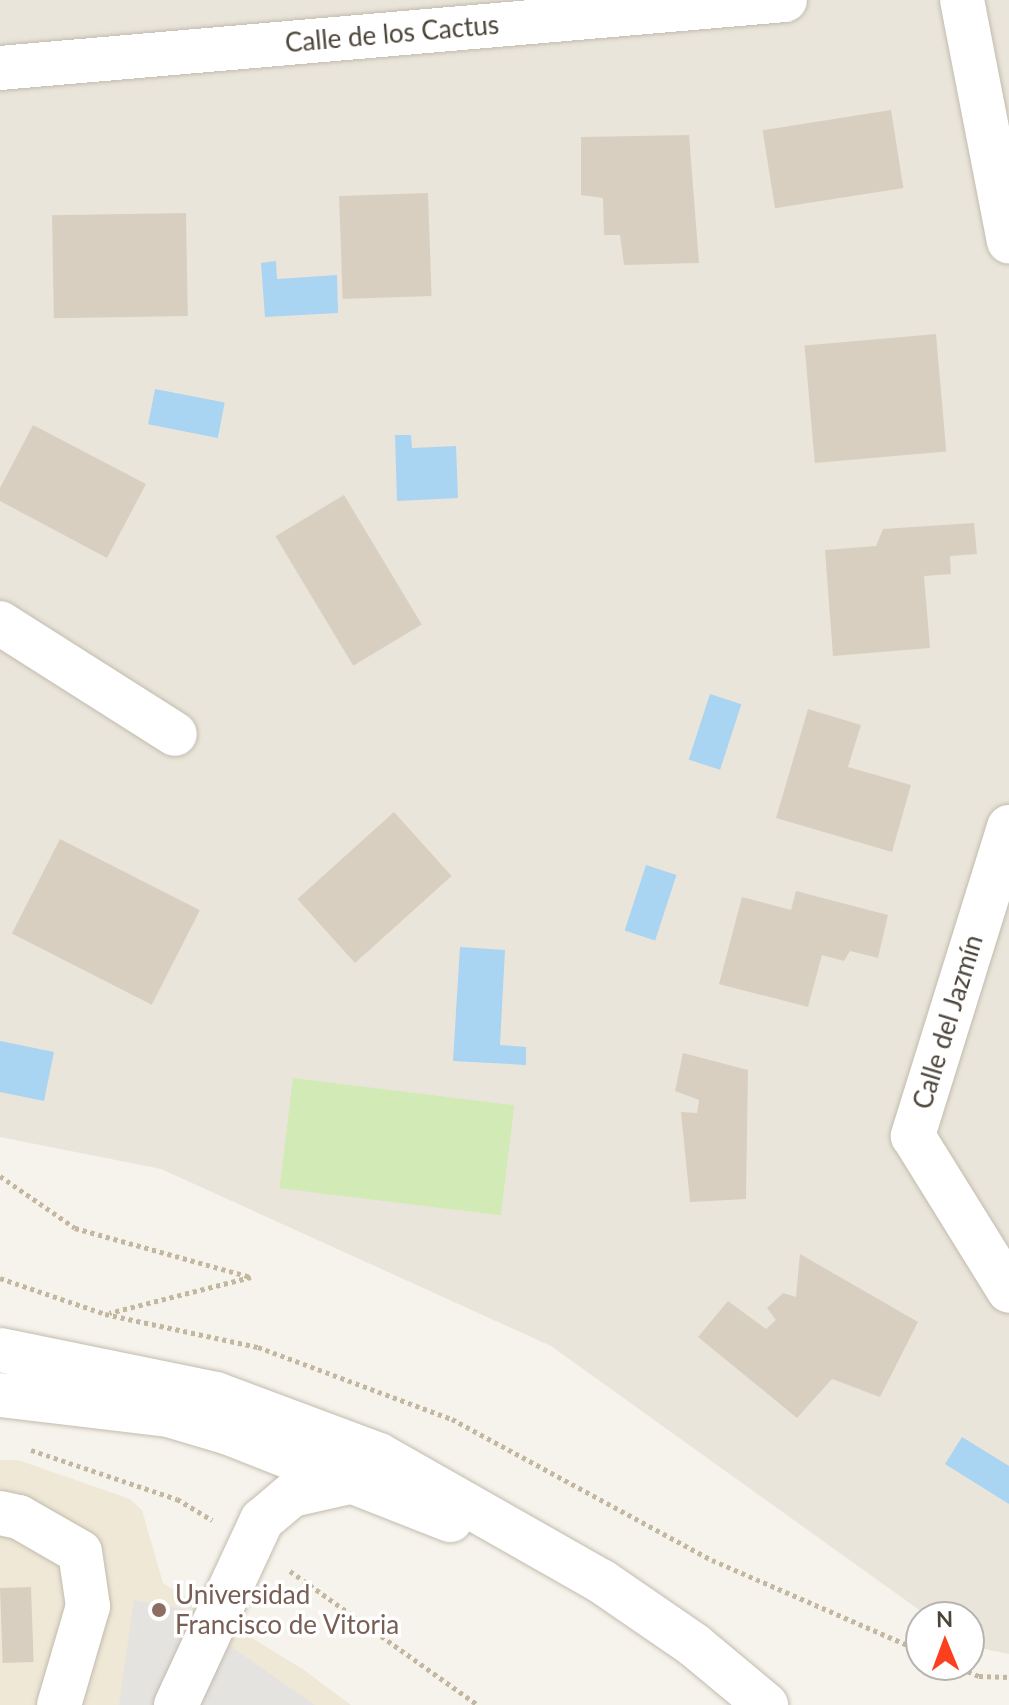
<!DOCTYPE html>
<html>
<head>
<meta charset="utf-8">
<style>
  body { margin:0 }
  #map { position:relative; width:1009px; height:1705px; overflow:hidden; background:#f6f3ec; font-family:Lato,sans-serif }
  div>[style] { position:absolute }
  .residential>* { inset:0; background:#eae5da }
  .education>* { inset:0; background:#efe8d6 }
  .green>* { inset:0; background:#d2eab5; transform-origin:0 0 }
  .parking>* { inset:0; background:#e5e3e0 }
  .water>* { inset:0; background:#a9d4f2; transform-origin:0 0 }
  .building>* { inset:0; background:#d8cfc1; transform-origin:0 0 }
  .path>* { height:5px; margin-top:-2.5px; transform-origin:0; background:repeating-linear-gradient(90deg,#c4b79f 0 4px,transparent 0 8px) }
  .roads { filter:drop-shadow(0 0 2px #c2bbae) drop-shadow(0 0 2px #c2bbae) }
  .minor>* { height:44px; margin:-22px; padding:0 22px; transform-origin:22px; border-radius:22px; background:#fff }
  .dots>* { width:22px; height:22px; translate:-50% -50%; box-sizing:border-box; border:4px solid #fff; border-radius:50% }
  span { translate:-50% -50%; white-space:nowrap; text-align:center; line-height:1.15; -webkit-text-stroke:7px #fff; paint-order:stroke }
  .street-label { font-size:26px; color:#4b4439 }
  .education-label { font-size:26px; color:#785e54 }
  .left { translate:0 -50%; text-align:left }
  .north { position:absolute; left:905px; top:1601px; width:80px; height:80px; box-sizing:border-box; background:#fff; border:2px solid #b7b4b0; border-radius:50%; rotate:359deg; font-size:22px; font-weight:700; line-height:32px; text-align:center; color:#4b4439 }
  .north::after { content:''; display:block; margin:auto; width:28px; height:36px; background:#fc3f1d; clip-path:polygon(50% 0,100% 100%,50% 72%,0 100%) }
</style>
</head>
<body>
<div id="map">
  <div class="residential">
    <div style="clip-path:polygon(0 0,1009px 0,1009px 1654px,970px 1646px,969px 1617px,929px 1617px,551px 1346px,161px 1169px,0 1137px)"></div>
  </div>
  <div class="education">
    <div style="clip-path:polygon(0 1460px,18px 1460px,130px 1499px,142px 1510px,163px 1583px,304px 1670px,351px 1705px,0 1705px)"></div>
  </div>
  <div class="green">
    <div style="left:293px;top:1078px;width:223px;height:111px;rotate:7deg"></div>
  </div>
  <div class="parking">
    <div style="clip-path:polygon(134px 1600px,214px 1615px,233px 1648px,315px 1705px,119px 1705px)"></div>
  </div>
  <div class="water">
    <div style="clip-path:polygon(276px 261px,277px 279px,337px 275px,338px 313px,265px 317px,261px 263px)"></div>
    <div style="left:155px;top:389px;width:71px;height:36px;rotate:11deg"></div>
    <div style="clip-path:polygon(395px 435px,411px 435px,412px 448px,456px 446px,458px 498px,397px 501px)"></div>
    <div style="left:710px;top:694px;width:33px;height:69px;rotate:18deg"></div>
    <div style="left:646px;top:865px;width:32px;height:69px;rotate:18deg"></div>
    <div style="clip-path:polygon(460px 947px,505px 950px,500px 1045px,526px 1047px,526px 1065px,453px 1061px)"></div>
    <div style="clip-path:polygon(0 1041px,54px 1052px,44px 1101px,0 1092px)"></div>
    <div style="clip-path:polygon(962px 1437px,1009px 1466px,1009px 1504px,945px 1464px)"></div>
  </div>
  <div class="building">
    <div style="left:891px;top:110px;width:79px;height:130px;rotate:81deg"></div>
    <div style="clip-path:polygon(689px 135px,699px 263px,624px 265px,620px 235px,604px 235px,603px 198px,581px 195px,581px 137px)"></div>
    <div style="left:428px;top:193px;width:103px;height:89px;rotate:88deg"></div>
    <div style="left:186px;top:213px;width:103px;height:134px;rotate:89deg"></div>
    <div style="left:936px;top:334px;width:118px;height:132px;rotate:85deg"></div>
    <div style="clip-path:polygon(33px 425px,146px 484px,107px 558px,0 501px,0 488px)"></div>
    <div style="left:344px;top:495px;width:151px;height:80px;rotate:59deg"></div>
    <div style="clip-path:polygon(974px 523px,977px 554px,950px 556px,951px 574px,924px 576px,930px 648px,833px 656px,825px 550px,876px 546px,883px 529px)"></div>
    <div style="clip-path:polygon(808px 709px,861px 725px,848px 767px,911px 785px,892px 852px,776px 818px)"></div>
    <div style="left:394px;top:812px;width:86px;height:130px;rotate:48deg"></div>
    <div style="left:60px;top:839px;width:157px;height:106px;rotate:27deg"></div>
    <div style="clip-path:polygon(796px 891px,888px 915px,878px 958px,850px 951px,844px 961px,822px 955px,808px 1007px,719px 984px,742px 897px,791px 910px)"></div>
    <div style="clip-path:polygon(683px 1053px,748px 1070px,746px 1199px,690px 1202px,681px 1112px,697px 1113px,699px 1100px,675px 1091px)"></div>
    <div style="clip-path:polygon(800px 1254px,918px 1322px,880px 1397px,832px 1379px,797px 1418px,698px 1337px,728px 1301px,766px 1329px,776px 1320px,767px 1308px,783px 1293px,796px 1297px)"></div>
    <div style="left:31px;top:1587px;width:75px;height:31px;rotate:88deg"></div>
  </div>
  <div class="path">
    <div style="left:0;top:1176px;width:91px;rotate:34.7deg"></div>
    <div style="left:75px;top:1228px;width:183px;rotate:15.6deg"></div>
    <div style="left:251px;top:1277px;width:146px;rotate:165.8deg"></div>
    <div style="left:0;top:1278px;width:111px;rotate:18.9deg"></div>
    <div style="left:105px;top:1314px;width:157px;rotate:12.2deg"></div>
    <div style="left:258px;top:1347px;width:207px;rotate:20.4deg"></div>
    <div style="left:452px;top:1419px;width:296px;rotate:28.5deg"></div>
    <div style="left:712px;top:1560px;width:228px;rotate:23.5deg"></div>
    <div style="left:31px;top:1450px;width:154px;rotate:18.6deg"></div>
    <div style="left:177px;top:1499px;width:41px;rotate:31deg"></div>
    <div style="left:290px;top:1571px;width:231px;rotate:35.5deg"></div>
    <div style="left:953px;top:1665px;width:28px;rotate:23deg"></div>
    <div style="left:979px;top:1676px;width:30px;rotate:2deg"></div>
  </div>
  <div class="roads">
    <div class="minor">
      <div style="left:962px;top:0;width:246px;rotate:79deg"></div>
      <div style="left:0;top:68px;width:788px;rotate:-4.95deg"></div>
      <div style="left:0;top:623px;width:207px;rotate:32.4deg"></div>
      <div style="left:1009px;top:827px;width:324px;rotate:107.3deg"></div>
      <div style="left:913px;top:1136px;width:182px;rotate:58.2deg"></div>
      <div style="left:0;top:1350px;width:220px;rotate:11.5deg"></div>
      <div style="left:216px;top:1394px;width:174px;rotate:20.5deg"></div>
      <div style="left:379px;top:1455px;width:255px;rotate:29.6deg"></div>
      <div style="left:601px;top:1581px;width:113px;rotate:34.5deg"></div>
      <div style="left:694px;top:1645px;width:94px;rotate:39.8deg"></div>
      <div style="left:0;top:1395px;width:169px;rotate:6.8deg"></div>
      <div style="left:168px;top:1415px;width:64px;rotate:16.4deg"></div>
      <div style="left:229px;top:1433px;width:238px;rotate:21.5deg"></div>
      <div style="left:0;top:1513px;width:19px;rotate:12deg"></div>
      <div style="left:19px;top:1517px;width:70px;rotate:29.8deg"></div>
      <div style="left:80px;top:1552px;width:55px;rotate:81.6deg"></div>
      <div style="left:88px;top:1606px;width:103px;rotate:106.3deg"></div>
      <div style="left:176px;top:1705px;width:204px;rotate:-65.1deg"></div>
      <div style="left:262px;top:1520px;width:39px;rotate:-40deg"></div>
      <div style="left:292px;top:1495px;width:64px;rotate:-12.7deg"></div>
    </div>
  </div>
  <div class="dots">
    <div style="left:159px;top:1610px;background:#8d6e63"></div>
  </div>
  <div class="street-label">
    <span style="left:392px;top:34px;rotate:-5deg">Calle de los Cactus</span>
    <span style="left:948px;top:1022px;rotate:-73deg">Calle del Jazmín</span>
  </div>
  <div class="education-label">
    <span class="left" style="left:175px;top:1610px">Universidad<br>Francisco de Vitoria</span>
  </div>
  <div class="north">N</div>
</div>
</body>
</html>
